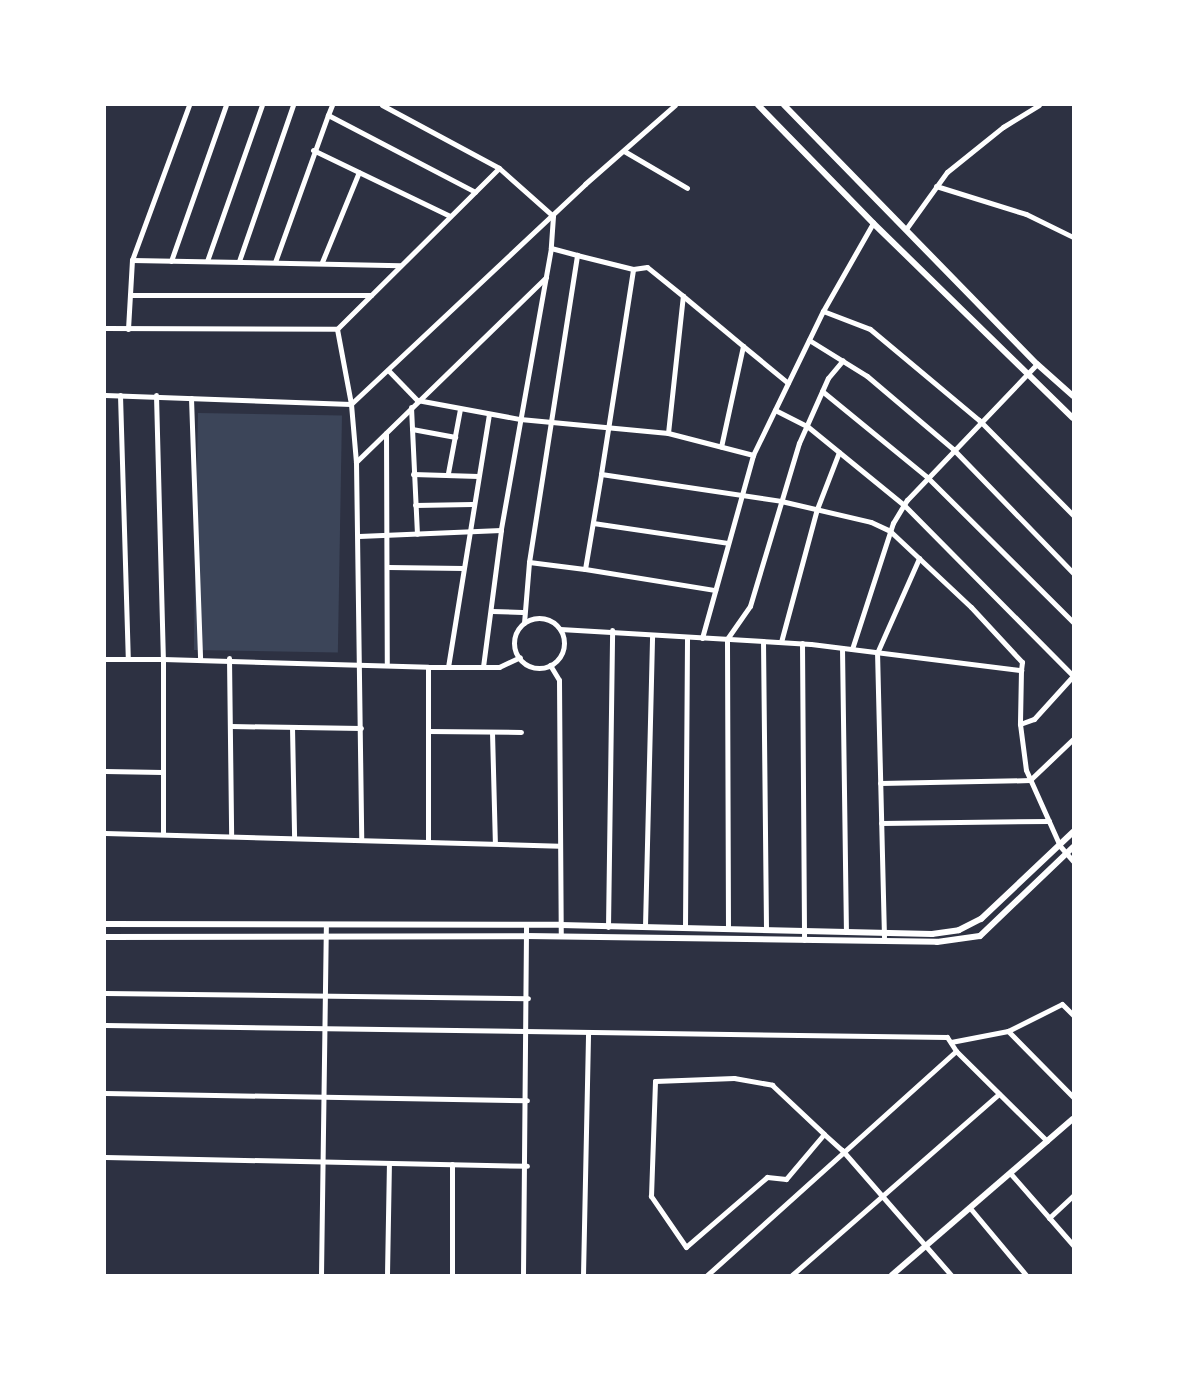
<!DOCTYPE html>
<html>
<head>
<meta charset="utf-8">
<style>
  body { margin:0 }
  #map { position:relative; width:1178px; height:1380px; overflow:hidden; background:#2d3142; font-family:"Asap Condensed",sans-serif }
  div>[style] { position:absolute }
  .green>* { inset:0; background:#3c4559; transform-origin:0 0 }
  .minor>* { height:5px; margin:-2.5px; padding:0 2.5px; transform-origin:2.5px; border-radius:2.5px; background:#fff }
  .minor>.ring { margin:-2.5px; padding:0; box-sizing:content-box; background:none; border:5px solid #fff; border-radius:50% }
  .tertiary>* { height:6px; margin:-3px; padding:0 3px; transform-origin:3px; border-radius:3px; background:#fff }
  span { translate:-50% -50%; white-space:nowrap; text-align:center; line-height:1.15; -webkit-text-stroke:5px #fff; paint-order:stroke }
  .frame { position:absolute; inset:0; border:106px solid #fff; pointer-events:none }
</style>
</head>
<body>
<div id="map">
  <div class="green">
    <div style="left:198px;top:413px;width:144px;height:237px;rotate:1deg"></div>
  </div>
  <div class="minor">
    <div style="left:332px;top:105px;width:11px;rotate:112deg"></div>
    <div style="left:328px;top:115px;width:166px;rotate:27.6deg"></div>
    <div style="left:382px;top:105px;width:133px;rotate:28.3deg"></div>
    <div style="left:499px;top:168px;width:72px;rotate:41.6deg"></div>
    <div style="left:553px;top:216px;width:32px;rotate:94deg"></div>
    <div style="left:551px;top:248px;width:286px;rotate:100.1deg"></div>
    <div style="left:501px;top:530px;width:137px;rotate:97.5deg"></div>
    <div style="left:313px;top:150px;width:152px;rotate:25.7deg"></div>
    <div style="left:624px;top:151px;width:73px;rotate:30.4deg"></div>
    <div style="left:936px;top:186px;width:94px;rotate:17.3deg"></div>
    <div style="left:1026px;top:214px;width:52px;rotate:26.1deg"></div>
    <div style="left:906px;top:229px;width:70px;rotate:-54.3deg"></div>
    <div style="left:947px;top:172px;width:72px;rotate:-38.8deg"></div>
    <div style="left:1003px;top:127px;width:42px;rotate:-31.4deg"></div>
    <div style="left:132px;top:260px;width:268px;rotate:1.1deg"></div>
    <div style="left:171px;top:261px;width:165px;rotate:-70.6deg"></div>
    <div style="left:207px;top:261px;width:165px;rotate:-70.6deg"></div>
    <div style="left:239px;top:261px;width:165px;rotate:-70.9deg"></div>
    <div style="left:275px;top:262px;width:156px;rotate:-70.2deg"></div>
    <div style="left:322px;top:262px;width:97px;rotate:-67.7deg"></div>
    <div style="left:130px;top:295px;width:241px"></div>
    <div style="left:683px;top:296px;width:78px;rotate:39.8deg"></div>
    <div style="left:743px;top:346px;width:103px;rotate:102.3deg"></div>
    <div style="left:823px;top:311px;width:50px;rotate:21deg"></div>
    <div style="left:870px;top:329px;width:142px;rotate:39.9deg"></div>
    <div style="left:979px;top:420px;width:134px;rotate:45.3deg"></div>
    <div style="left:105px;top:328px;width:232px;rotate:0.2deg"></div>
    <div style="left:337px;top:329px;width:228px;rotate:-44.8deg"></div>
    <div style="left:128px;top:329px;width:69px;rotate:-86.7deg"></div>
    <div style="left:132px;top:260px;width:165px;rotate:-69.8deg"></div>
    <div style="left:337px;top:329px;width:76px;rotate:79.4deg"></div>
    <div style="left:351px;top:404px;width:58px;rotate:85.1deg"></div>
    <div style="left:356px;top:462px;width:376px;rotate:89.2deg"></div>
    <div style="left:809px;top:340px;width:68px;rotate:31.8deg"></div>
    <div style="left:867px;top:376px;width:113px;rotate:40.3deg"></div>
    <div style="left:953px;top:449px;width:173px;rotate:45.9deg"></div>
    <div style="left:743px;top:346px;width:58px;rotate:39.4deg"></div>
    <div style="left:388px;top:370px;width:42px;rotate:46deg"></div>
    <div style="left:417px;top:400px;width:105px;rotate:10.5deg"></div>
    <div style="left:520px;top:419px;width:149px;rotate:5.4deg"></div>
    <div style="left:668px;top:433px;width:138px;rotate:-83.8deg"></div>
    <div style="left:683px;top:296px;width:46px;rotate:-141.1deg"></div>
    <div style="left:647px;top:267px;width:14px;rotate:172deg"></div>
    <div style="left:822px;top:391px;width:136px;rotate:39.3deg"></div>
    <div style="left:927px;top:477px;width:206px;rotate:44.8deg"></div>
    <div style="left:105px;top:395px;width:246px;rotate:2.1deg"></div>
    <div style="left:351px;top:404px;width:321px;rotate:-43.2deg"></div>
    <div style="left:585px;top:184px;width:120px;rotate:-41.3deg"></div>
    <div style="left:120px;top:395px;width:264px;rotate:88.3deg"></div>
    <div style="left:156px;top:395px;width:264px;rotate:88.5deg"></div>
    <div style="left:163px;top:659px;width:265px;rotate:1.7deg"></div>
    <div style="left:191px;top:398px;width:261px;rotate:88deg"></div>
    <div style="left:411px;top:407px;width:127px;rotate:87.3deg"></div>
    <div style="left:775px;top:410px;width:36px;rotate:27deg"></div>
    <div style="left:807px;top:426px;width:125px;rotate:39.2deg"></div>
    <div style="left:904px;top:505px;width:240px;rotate:45.3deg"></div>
    <div style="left:412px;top:429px;width:44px;rotate:10.5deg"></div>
    <div style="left:386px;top:433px;width:230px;rotate:89.8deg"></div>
    <div style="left:668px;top:433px;width:88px;rotate:14.5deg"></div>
    <div style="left:753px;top:455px;width:160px;rotate:-64.1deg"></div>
    <div style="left:823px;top:311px;width:101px;rotate:-60.4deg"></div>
    <div style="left:356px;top:462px;width:265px;rotate:-44.2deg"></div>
    <div style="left:448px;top:473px;width:65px;rotate:-79.4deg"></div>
    <div style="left:413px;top:474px;width:65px;rotate:1.8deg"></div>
    <div style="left:601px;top:474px;width:182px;rotate:8.5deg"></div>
    <div style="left:781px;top:501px;width:92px;rotate:13.1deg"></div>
    <div style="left:871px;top:522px;width:21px;rotate:25deg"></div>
    <div style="left:890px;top:531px;width:111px;rotate:43.2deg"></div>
    <div style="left:971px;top:607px;width:75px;rotate:47.2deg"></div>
    <div style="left:1022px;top:662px;width:8px;rotate:97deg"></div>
    <div style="left:415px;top:505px;width:57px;rotate:-1deg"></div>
    <div style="left:593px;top:523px;width:136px;rotate:8.4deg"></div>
    <div style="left:359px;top:536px;width:142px;rotate:-2.4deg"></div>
    <div style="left:529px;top:562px;width:56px;rotate:7.1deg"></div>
    <div style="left:585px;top:569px;width:96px;rotate:-80.4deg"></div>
    <div style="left:601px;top:474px;width:207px;rotate:-81.1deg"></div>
    <div style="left:633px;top:269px;width:58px;rotate:-166deg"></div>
    <div style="left:388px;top:567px;width:75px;rotate:0.8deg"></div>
    <div style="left:585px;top:569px;width:132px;rotate:9.2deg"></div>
    <div style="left:492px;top:611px;width:30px;rotate:2deg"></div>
    <div class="ring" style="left:514px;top:618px;width:45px;height:45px"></div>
    <div style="left:524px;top:623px;width:61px;rotate:-85.3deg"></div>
    <div style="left:529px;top:562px;width:311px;rotate:-81.1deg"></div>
    <div style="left:577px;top:255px;width:27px;rotate:-165deg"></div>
    <div style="left:560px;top:629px;width:251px;rotate:3.4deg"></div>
    <div style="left:811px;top:644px;width:212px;rotate:7.1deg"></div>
    <div style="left:1021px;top:670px;width:54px;rotate:91.1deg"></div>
    <div style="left:1020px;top:724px;width:46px;rotate:82.6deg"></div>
    <div style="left:1026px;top:770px;width:83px;rotate:65.9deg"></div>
    <div style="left:1060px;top:846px;width:20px;rotate:49deg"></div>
    <div style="left:702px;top:638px;width:190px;rotate:-74.4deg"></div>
    <div style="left:763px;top:641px;width:289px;rotate:89.4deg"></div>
    <div style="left:781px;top:642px;width:138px;rotate:-74.9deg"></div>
    <div style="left:817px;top:509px;width:61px;rotate:-68.9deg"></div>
    <div style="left:802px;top:643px;width:297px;rotate:89.6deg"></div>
    <div style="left:842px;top:648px;width:283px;rotate:89.2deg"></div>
    <div style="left:852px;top:649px;width:133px;rotate:-72deg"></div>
    <div style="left:893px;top:523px;width:27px;rotate:-59deg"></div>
    <div style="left:907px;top:500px;width:188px;rotate:-46.3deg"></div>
    <div style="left:229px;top:658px;width:176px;rotate:89.3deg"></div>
    <div style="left:105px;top:659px;width:58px"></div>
    <div style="left:163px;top:659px;width:173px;rotate:90deg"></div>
    <div style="left:550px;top:665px;width:17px;rotate:59deg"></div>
    <div style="left:559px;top:680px;width:256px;rotate:89.6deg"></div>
    <div style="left:448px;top:667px;width:256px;rotate:-80.8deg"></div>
    <div style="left:1020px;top:724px;width:15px;rotate:-20deg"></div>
    <div style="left:1034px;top:719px;width:58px;rotate:-47.8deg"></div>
    <div style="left:231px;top:726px;width:130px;rotate:0.9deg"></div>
    <div style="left:292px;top:727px;width:109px;rotate:88.9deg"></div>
    <div style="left:428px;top:731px;width:93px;rotate:0.6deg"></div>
    <div style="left:492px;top:732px;width:111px;rotate:88.5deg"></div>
    <div style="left:105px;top:771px;width:57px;rotate:1deg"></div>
    <div style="left:880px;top:783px;width:150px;rotate:-1.1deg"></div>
    <div style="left:1030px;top:780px;width:59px;rotate:-43.6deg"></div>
    <div style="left:881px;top:823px;width:168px;rotate:-0.7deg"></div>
    <div style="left:105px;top:833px;width:454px;rotate:1.6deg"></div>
    <div style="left:428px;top:840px;width:173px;rotate:-90deg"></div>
    <div style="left:428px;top:667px;width:71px"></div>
    <div style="left:499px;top:667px;width:23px;rotate:-25deg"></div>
    <div style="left:645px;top:926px;width:291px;rotate:-88.6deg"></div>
    <div style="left:608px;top:927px;width:297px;rotate:-89.2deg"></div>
    <div style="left:685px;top:927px;width:290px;rotate:-89.6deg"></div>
    <div style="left:728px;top:929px;width:290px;rotate:-90.2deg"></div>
    <div style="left:727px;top:639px;width:40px;rotate:-55.1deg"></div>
    <div style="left:750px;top:606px;width:170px;rotate:-73.3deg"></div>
    <div style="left:799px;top:443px;width:71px;rotate:-66deg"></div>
    <div style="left:828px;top:378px;width:23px;rotate:-50deg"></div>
    <div style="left:884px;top:937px;width:284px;rotate:-91.4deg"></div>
    <div style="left:877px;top:653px;width:104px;rotate:-66.1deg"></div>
    <div style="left:105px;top:993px;width:423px;rotate:0.7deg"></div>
    <div style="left:105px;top:1025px;width:842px;rotate:0.82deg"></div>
    <div style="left:947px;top:1037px;width:17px;rotate:57deg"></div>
    <div style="left:956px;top:1051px;width:335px;rotate:138deg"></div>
    <div style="left:1008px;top:1031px;width:93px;rotate:45.4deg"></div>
    <div style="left:951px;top:1042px;width:58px;rotate:-10.9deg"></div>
    <div style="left:1008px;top:1031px;width:60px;rotate:-26.6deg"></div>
    <div style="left:1062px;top:1004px;width:16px;rotate:45deg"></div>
    <div style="left:956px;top:1051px;width:128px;rotate:44.7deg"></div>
    <div style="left:105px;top:1093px;width:422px;rotate:1deg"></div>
    <div style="left:824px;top:1134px;width:59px;rotate:130.2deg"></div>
    <div style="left:786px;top:1179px;width:19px;rotate:-174deg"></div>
    <div style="left:767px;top:1177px;width:107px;rotate:139.2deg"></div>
    <div style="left:686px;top:1247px;width:62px;rotate:-124.5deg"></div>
    <div style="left:651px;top:1196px;width:115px;rotate:-88deg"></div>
    <div style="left:655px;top:1081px;width:79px;rotate:-2.2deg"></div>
    <div style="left:734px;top:1078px;width:39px;rotate:10deg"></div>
    <div style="left:772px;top:1085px;width:71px;rotate:43.3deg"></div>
    <div style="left:824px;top:1134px;width:24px;rotate:42deg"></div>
    <div style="left:842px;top:1150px;width:166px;rotate:48.9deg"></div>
    <div style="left:105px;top:1157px;width:422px;rotate:1.2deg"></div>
    <div style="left:452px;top:1164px;width:111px;rotate:90deg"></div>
    <div style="left:1010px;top:1173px;width:96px;rotate:48.8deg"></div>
    <div style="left:970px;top:1208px;width:87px;rotate:50.1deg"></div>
    <div style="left:1049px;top:1218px;width:33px;rotate:-43deg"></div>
    <div style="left:321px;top:1275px;width:351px;rotate:-89.2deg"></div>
    <div style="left:387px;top:1275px;width:112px;rotate:-89deg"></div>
    <div style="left:523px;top:1275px;width:350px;rotate:-89.5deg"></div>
    <div style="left:583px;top:1275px;width:242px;rotate:-88.8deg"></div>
    <div style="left:792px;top:1275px;width:275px;rotate:-41.2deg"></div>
  </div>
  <div class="tertiary">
    <div style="left:758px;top:105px;width:165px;rotate:45.7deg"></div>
    <div style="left:873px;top:223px;width:279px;rotate:44.3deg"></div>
    <div style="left:784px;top:105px;width:362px;rotate:45.7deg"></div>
    <div style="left:1037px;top:364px;width:48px;rotate:41.6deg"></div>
    <div style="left:105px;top:924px;width:456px;rotate:0.1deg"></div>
    <div style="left:561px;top:925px;width:371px;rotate:1.4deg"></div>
    <div style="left:932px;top:934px;width:27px;rotate:-8deg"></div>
    <div style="left:959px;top:930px;width:25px;rotate:-27deg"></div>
    <div style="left:981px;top:919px;width:127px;rotate:-43.4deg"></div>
    <div style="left:105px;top:937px;width:421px;rotate:-0.1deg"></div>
    <div style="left:526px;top:936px;width:411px;rotate:0.8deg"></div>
    <div style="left:937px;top:942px;width:43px;rotate:-7.9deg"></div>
    <div style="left:980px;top:936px;width:129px;rotate:-43.7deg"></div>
    <div style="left:892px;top:1275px;width:239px;rotate:-40.8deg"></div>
  </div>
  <div class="frame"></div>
</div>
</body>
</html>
